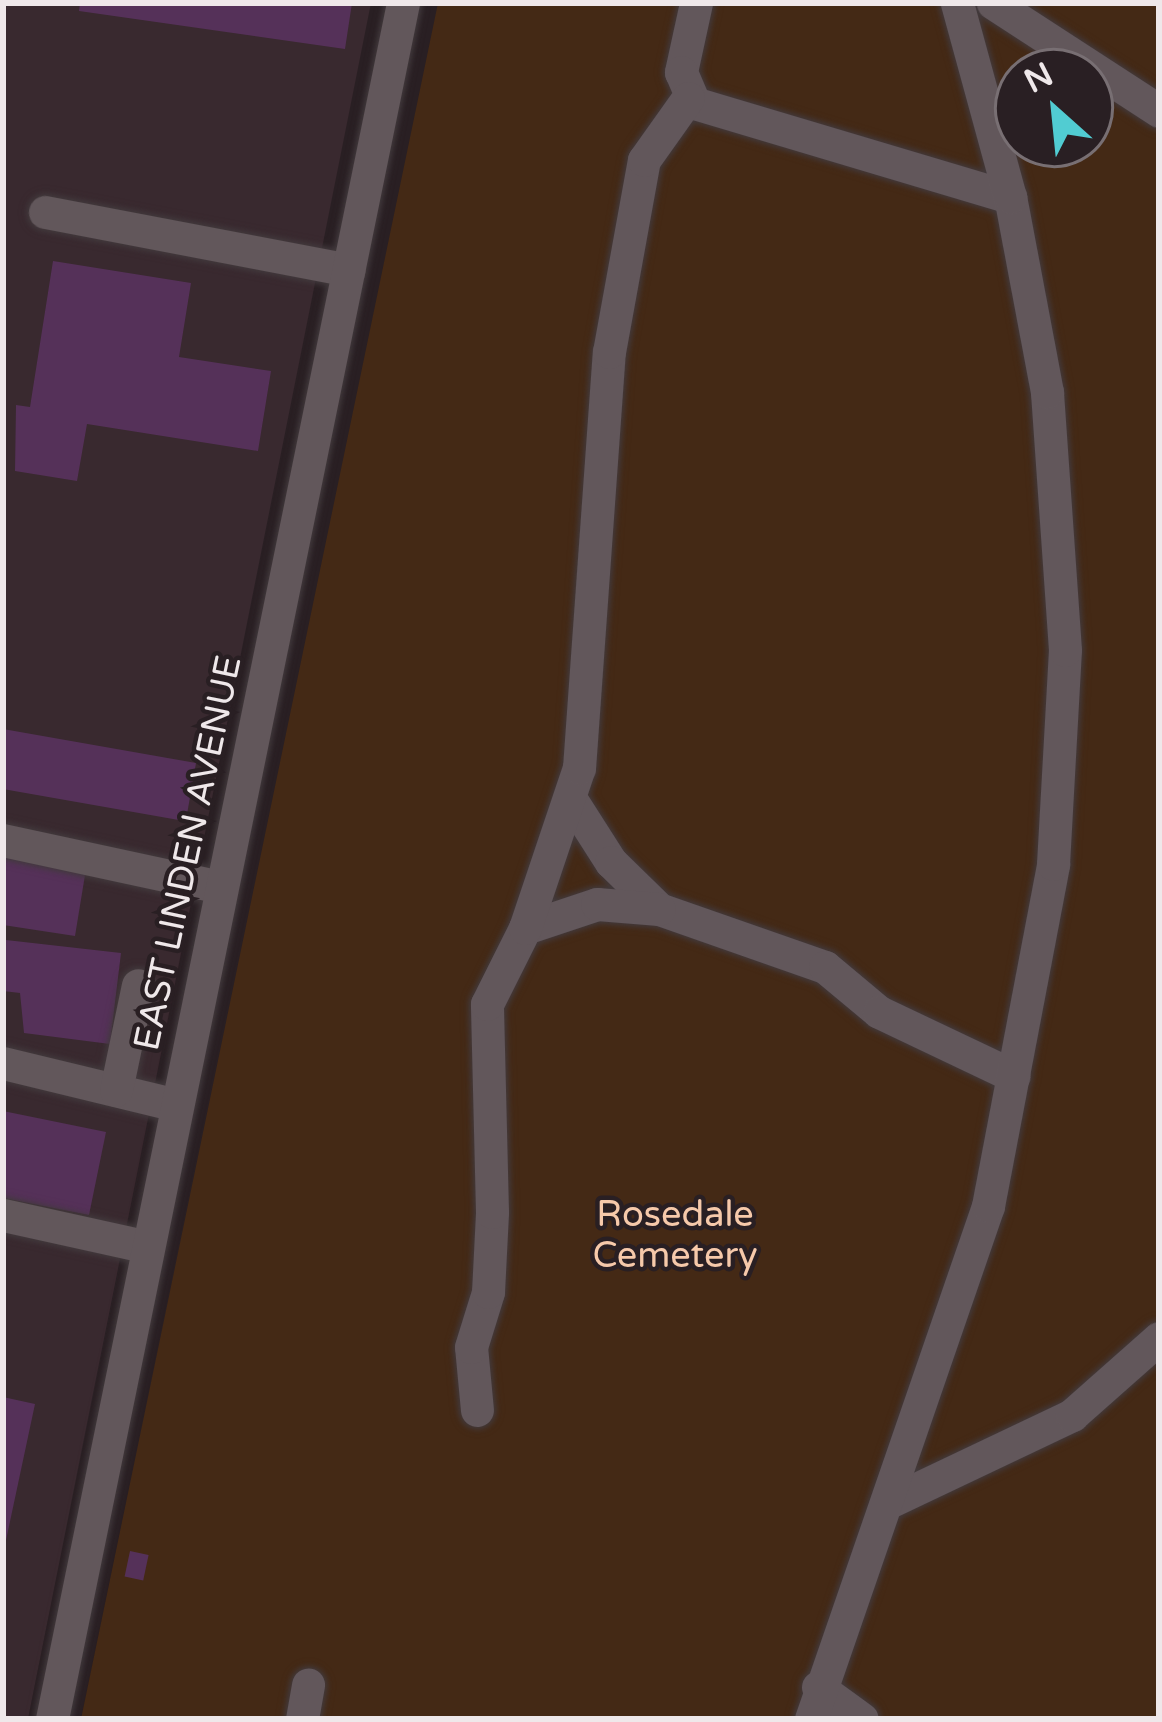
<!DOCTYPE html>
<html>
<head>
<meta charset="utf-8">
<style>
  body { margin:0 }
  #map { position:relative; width:1162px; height:1722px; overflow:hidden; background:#291f23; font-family:"Varela Round",sans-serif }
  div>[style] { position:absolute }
  .built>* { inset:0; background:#39292f }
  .green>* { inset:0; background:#442915 }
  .building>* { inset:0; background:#553159; transform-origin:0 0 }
  .roads { filter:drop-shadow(0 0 3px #423a3d) drop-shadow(0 0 3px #423a3d) }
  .minor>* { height:33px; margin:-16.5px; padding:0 16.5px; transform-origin:16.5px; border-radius:16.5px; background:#62575b }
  span { translate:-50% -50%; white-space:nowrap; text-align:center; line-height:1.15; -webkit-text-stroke:9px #291f23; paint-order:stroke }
  .street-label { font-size:36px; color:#efe8ea }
  .park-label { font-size:36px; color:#f6c9aa }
  .frame { position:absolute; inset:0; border:6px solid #efe8ea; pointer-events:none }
  .north { position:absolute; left:994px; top:48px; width:120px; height:120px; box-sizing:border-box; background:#291f23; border:3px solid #786f73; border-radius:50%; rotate:333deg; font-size:33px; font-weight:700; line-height:48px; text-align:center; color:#efe8ea }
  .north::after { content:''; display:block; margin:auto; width:42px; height:54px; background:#51ccd2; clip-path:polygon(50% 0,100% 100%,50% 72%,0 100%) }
</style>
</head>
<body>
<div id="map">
  <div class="built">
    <div style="clip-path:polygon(3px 3px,371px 3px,28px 1719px,3px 1719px)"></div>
  </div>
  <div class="green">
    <div style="clip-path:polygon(evenodd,438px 3px,1159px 3px,1159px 1719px,81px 1719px,438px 3px,1018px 72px,1090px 72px,1090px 144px,1018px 144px,1018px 72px)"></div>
  </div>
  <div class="building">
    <div style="clip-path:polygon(80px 3px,352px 3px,345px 49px,79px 11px)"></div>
    <div style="clip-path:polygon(53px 261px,191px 283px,179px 357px,271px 371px,258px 451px,87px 424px,77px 481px,15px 471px,16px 405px,30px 407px)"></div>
    <div style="left:3px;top:729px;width:196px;height:59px;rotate:10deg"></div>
    <div style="clip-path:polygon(3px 855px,86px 869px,75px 936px,3px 925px)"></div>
    <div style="clip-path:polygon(6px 940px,121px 953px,110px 1044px,24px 1033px,20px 993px,3px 991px)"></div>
    <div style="clip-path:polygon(3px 1111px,106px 1132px,89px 1215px,3px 1198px)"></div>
    <div style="clip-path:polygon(3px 1397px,35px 1404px,5px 1545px,3px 1545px)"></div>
    <div style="left:130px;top:1551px;width:19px;height:26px;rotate:12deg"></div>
  </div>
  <div class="roads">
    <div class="minor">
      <div style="left:696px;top:3px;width:71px;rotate:102.3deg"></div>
      <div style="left:681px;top:72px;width:34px;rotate:67deg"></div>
      <div style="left:694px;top:103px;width:330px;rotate:16.6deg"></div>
      <div style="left:993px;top:3px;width:198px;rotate:33deg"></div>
      <div style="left:45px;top:212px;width:309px;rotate:10.8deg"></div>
      <div style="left:570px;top:798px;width:76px;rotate:57.4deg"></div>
      <div style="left:611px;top:862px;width:67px;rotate:44.4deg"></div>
      <div style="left:659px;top:909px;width:176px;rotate:19.3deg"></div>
      <div style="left:825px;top:967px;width:70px;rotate:39.8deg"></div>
      <div style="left:879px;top:1012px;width:149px;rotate:25.4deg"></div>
      <div style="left:3px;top:840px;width:222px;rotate:12.2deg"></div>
      <div style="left:525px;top:928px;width:76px;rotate:-18.4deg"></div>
      <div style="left:597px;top:904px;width:62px;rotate:4.6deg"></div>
      <div style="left:3px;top:1063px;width:178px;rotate:13.6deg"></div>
      <div style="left:116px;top:1090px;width:107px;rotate:-78.2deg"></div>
      <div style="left:3px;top:1215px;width:148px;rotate:12.4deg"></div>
      <div style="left:477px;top:1410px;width:63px;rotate:-95.4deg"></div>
      <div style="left:471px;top:1347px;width:58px;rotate:-72.8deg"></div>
      <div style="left:488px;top:1292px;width:80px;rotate:-87.1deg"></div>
      <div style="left:492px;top:1212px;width:208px;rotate:-91.4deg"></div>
      <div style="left:487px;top:1004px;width:85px;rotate:-63.4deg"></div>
      <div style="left:525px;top:928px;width:169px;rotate:-71.4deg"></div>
      <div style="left:579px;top:768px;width:417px;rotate:-85.9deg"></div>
      <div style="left:609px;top:352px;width:195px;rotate:-79.7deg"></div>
      <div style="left:644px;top:160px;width:76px;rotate:-54.6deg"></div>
      <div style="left:889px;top:1502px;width:203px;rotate:-25.4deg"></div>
      <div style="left:1072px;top:1415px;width:116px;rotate:-41.5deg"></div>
      <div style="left:818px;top:1687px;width:54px;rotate:36deg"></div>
      <div style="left:52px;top:1719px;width:1752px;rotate:-78.44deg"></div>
      <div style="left:302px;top:1719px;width:35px;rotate:-80deg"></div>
      <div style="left:811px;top:1719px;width:543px;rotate:-70.96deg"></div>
      <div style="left:988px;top:1206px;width:348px;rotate:-79.2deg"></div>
      <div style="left:1053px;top:864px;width:214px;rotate:-86.8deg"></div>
      <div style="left:1065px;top:650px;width:259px;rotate:-94deg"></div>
      <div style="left:1047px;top:392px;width:198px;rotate:-100.7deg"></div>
      <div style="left:1010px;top:197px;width:201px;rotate:-105.3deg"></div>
    </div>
  </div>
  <div class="street-label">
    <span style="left:188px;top:853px;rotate:-78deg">EAST LINDEN AVENUE</span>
  </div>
  <div class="park-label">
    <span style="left:675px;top:1235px">Rosedale<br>Cemetery</span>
  </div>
  <div class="frame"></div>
  <div class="north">N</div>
</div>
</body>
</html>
